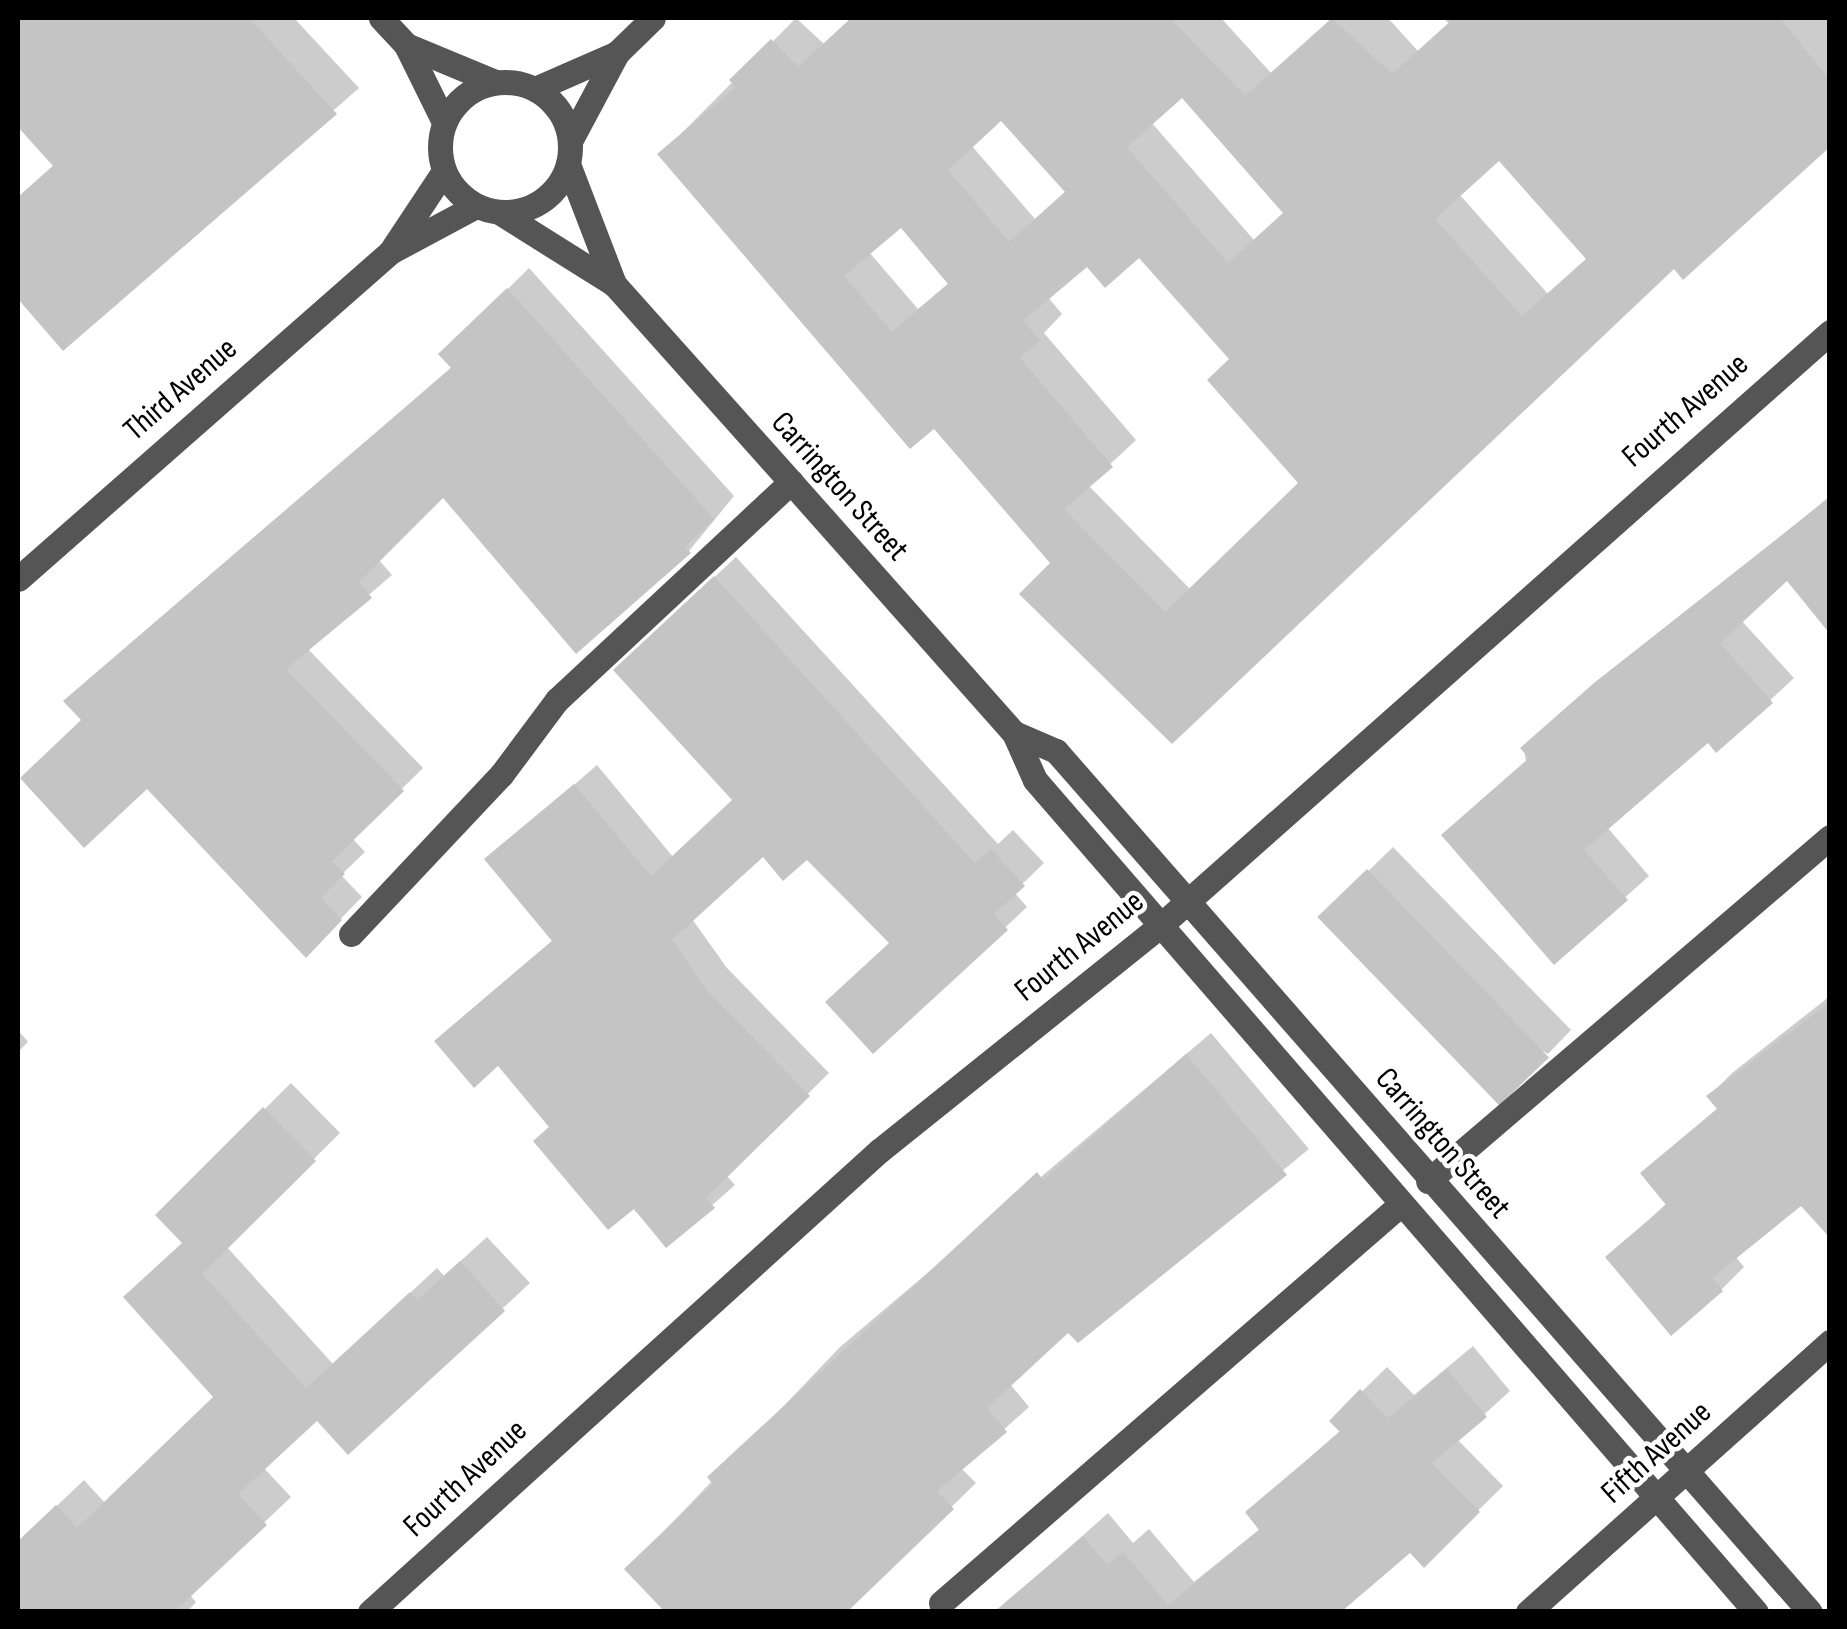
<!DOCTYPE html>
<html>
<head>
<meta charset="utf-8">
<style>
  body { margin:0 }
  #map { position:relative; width:1847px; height:1629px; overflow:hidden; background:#fff; font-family:"Sofia Sans Condensed",sans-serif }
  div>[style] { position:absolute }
  .shadow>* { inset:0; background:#0003 }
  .building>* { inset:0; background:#c4c4c4; transform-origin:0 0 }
  .minor>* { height:25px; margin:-12.5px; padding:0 12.5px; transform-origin:12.5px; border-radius:12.5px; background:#555 }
  .minor>.ring { margin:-12.5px; padding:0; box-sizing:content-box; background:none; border:25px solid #555; border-radius:50% }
  span { translate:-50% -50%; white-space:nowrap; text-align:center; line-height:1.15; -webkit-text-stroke:9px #fff; paint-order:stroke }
  .street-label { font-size:32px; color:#000 }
  .frame { position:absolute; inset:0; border:20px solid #000; pointer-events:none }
</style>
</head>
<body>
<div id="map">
  <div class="shadow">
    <div style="clip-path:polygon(29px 18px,294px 18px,359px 88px,63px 348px,18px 295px,18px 197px,55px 164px,18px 123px,18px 28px)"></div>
    <div style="clip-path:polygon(evenodd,796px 18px,824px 44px,853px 18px,1221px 18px,1271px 73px,1333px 18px,1388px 18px,1418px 51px,1449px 24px,1444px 18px,1830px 18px,1830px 146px,1675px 265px,1172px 741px,1053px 563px,935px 425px,661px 154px,796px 18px,1182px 94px,1285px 212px,1254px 240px,1151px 122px,1182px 94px,796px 18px,1001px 117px,1067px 190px,1035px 219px,971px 145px,1001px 117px,796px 18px,1499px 158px,1588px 258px,1548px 294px,1459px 194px,1499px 158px,796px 18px,901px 225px,950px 282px,918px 309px,869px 252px,901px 225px,796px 18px,1139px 254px,1231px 358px,1301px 483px,1191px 590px,1088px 485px,1136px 440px,1044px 333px,1062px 314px,1048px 297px,1087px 264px,1139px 254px)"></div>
    <div style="clip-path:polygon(529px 268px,734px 496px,689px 551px,577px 651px,443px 495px,378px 559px,392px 575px,307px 648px,423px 768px,352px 838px,365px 852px,341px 875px,362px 897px,306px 954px,66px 701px,453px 366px,442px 354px)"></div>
    <div style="clip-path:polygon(1830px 496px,1830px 630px,1788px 577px,1741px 620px,1794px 678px,1717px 750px,1708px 740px,1607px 827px,1649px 876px,1554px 961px,1524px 748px)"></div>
    <div style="clip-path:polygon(736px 557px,998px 844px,1013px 830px,1044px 863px,1014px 892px,1027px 907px,873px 1051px,892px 942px,808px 857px,763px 854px,692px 919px,727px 968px,829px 1073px,726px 1175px,735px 1185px,667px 1245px,458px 1021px,553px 940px,487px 860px,597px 765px,673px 857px,735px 799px,637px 649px)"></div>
    <div style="clip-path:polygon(1393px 847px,1571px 1030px,1548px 1054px,1321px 917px)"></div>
    <div style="clip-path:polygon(1830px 996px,1830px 1199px,1801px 1202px,1735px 1256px,1744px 1267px,1721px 1290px,1609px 1257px,1667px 1203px,1643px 1173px,1719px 1107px,1709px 1096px,1732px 1073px)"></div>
    <div style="clip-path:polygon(18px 1030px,28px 1042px,18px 1052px)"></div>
    <div style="clip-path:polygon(1211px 1033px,1309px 1149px,1078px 1339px,1069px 1329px,1010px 1384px,1029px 1407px,961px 1468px,976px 1483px,845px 1611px,628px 1569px,840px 1347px)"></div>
    <div style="clip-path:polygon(291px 1083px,340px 1133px,226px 1246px,333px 1364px,437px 1268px,444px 1276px,487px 1237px,530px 1283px,348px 1452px,317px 1418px,263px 1467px,291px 1497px,189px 1594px,196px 1602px,187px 1612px,18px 1612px,18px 1543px,84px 1480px,105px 1503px,216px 1397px,185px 1242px,158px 1215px)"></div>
    <div style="clip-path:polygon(1473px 1346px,1510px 1391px,1457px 1439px,1503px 1486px,1424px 1564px,1410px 1550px,1337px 1612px,1003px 1607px,1108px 1513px,1133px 1543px,1149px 1529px,1194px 1582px,1261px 1528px,1248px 1512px,1341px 1430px,1332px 1421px,1387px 1367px,1414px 1395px)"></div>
  </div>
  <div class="building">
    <div style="clip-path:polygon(18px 18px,249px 18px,337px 114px,63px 351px,18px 299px,18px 197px,53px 166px,18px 127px)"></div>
    <div style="clip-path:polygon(evenodd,851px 18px,1170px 18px,1245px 96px,1332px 18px,1392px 74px,1454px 18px,1780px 18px,1830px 80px,1830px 147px,1683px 280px,1674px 269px,1172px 744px,1019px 594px,1050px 563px,934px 429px,910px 449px,657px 154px,736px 87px,729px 80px,771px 39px,798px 67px,851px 18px,1182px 98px,1283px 213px,1228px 263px,1127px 147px,1182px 98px,851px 18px,1001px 121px,1065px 192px,1009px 242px,948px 170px,1001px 121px,851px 18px,1499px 161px,1586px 259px,1522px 316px,1435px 219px,1499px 161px,851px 18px,901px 228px,948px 284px,892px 332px,844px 276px,901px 228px,851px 18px,1139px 258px,1229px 359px,1207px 380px,1298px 483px,1165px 612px,1064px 509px,1113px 467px,1020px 358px,1040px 340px,1023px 321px,1087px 267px,1105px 288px,1139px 258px)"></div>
    <div style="clip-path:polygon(507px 288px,714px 519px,685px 547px,691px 553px,576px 654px,443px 498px,359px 582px,372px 598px,286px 669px,404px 791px,332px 861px,345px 874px,321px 898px,342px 920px,306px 958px,147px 789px,84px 848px,20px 778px,81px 720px,63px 701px,451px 368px,438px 354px)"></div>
    <div style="clip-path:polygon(1830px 497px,1830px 634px,1787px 581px,1720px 643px,1773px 703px,1716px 753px,1708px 743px,1584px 850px,1628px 900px,1554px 965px,1441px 835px,1529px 758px,1520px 748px,1594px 683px)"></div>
    <div style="clip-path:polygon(714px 576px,975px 863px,991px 849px,1025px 886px,994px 914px,1008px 930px,873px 1054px,825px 1002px,889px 943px,807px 860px,783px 881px,763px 857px,672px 940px,706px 989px,810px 1096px,706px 1198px,715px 1208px,666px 1248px,634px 1209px,608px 1230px,533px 1141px,549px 1127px,498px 1066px,474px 1088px,434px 1041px,552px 941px,484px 859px,574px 784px,651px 876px,732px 800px,613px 670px)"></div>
    <div style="left:1367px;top:869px;width:262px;height:69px;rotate:46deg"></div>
    <div style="clip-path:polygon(1830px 1002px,1830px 1238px,1801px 1206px,1712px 1278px,1723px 1291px,1671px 1336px,1605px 1257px,1666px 1205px,1640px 1173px,1717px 1109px,1706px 1096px)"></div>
    <div style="clip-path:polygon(1186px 1054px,1287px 1175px,1078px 1343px,1068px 1333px,987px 1408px,1007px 1432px,937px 1491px,954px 1509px,847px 1612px,665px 1612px,624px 1569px,713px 1484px,707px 1477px,1037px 1172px,1043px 1180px)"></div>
    <div style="clip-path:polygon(263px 1107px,316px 1161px,202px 1274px,306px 1388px,410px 1292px,417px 1300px,460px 1261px,505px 1311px,348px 1455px,317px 1421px,238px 1494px,267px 1525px,174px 1612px,18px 1612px,18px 1541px,56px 1505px,77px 1528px,213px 1397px,123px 1297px,182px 1243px,155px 1215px)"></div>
    <div style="clip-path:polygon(1447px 1369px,1487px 1417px,1432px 1463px,1480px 1512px,1424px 1568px,1410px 1553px,1341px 1612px,994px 1612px,1083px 1536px,1107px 1565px,1123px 1552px,1168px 1605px,1259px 1530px,1245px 1512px,1340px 1432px,1329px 1421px,1360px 1389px,1388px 1418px)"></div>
  </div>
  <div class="minor">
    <div style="left:381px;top:18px;width:37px;rotate:47deg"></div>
    <div style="left:406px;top:45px;width:86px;rotate:63.7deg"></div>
    <div style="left:406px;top:45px;width:96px;rotate:22.6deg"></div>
    <div class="ring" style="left:440px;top:82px;width:105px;height:105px"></div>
    <div style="left:535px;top:89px;width:90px;rotate:-23.7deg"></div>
    <div style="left:570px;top:141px;width:100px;rotate:-61.9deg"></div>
    <div style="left:617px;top:53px;width:50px;rotate:-44.2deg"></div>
    <div style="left:568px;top:164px;width:129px;rotate:69deg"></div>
    <div style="left:499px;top:212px;width:136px;rotate:32.1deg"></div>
    <div style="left:614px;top:284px;width:266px;rotate:48.2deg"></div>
    <div style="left:791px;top:482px;width:336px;rotate:48.4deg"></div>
    <div style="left:1014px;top:733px;width:51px;rotate:65.9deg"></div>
    <div style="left:1035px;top:780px;width:1101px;rotate:49.09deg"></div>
    <div style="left:393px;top:248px;width:92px;rotate:-56.5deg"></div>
    <div style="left:18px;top:579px;width:495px;rotate:-41.3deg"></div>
    <div style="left:390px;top:252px;width:98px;rotate:-28.1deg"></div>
    <div style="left:1014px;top:733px;width:46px;rotate:23.2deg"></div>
    <div style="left:1056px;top:751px;width:1144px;rotate:48.79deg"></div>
    <div style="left:351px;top:934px;width:219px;rotate:-46.7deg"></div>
    <div style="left:501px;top:775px;width:94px;rotate:-53.3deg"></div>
    <div style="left:557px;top:700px;width:320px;rotate:-43deg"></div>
    <div style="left:1428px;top:1181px;width:529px;rotate:-40.55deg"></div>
    <div style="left:941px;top:1603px;width:608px;rotate:-40.93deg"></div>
    <div style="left:370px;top:1612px;width:687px;rotate:-42.17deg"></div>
    <div style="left:879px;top:1151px;width:361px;rotate:-38.7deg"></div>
    <div style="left:1161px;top:925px;width:894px;rotate:-41.55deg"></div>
    <div style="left:1528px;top:1612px;width:405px;rotate:-41.8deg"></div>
  </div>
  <div class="street-label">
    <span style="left:181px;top:390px;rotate:-41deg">Third Avenue</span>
    <span style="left:1686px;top:411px;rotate:-41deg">Fourth Avenue</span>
    <span style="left:839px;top:487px;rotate:48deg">Carrington Street</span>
    <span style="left:1080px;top:947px;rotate:-39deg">Fourth Avenue</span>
    <span style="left:1442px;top:1144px;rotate:49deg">Carrington Street</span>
    <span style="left:1657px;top:1453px;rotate:-42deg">Fifth Avenue</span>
    <span style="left:466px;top:1479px;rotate:-43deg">Fourth Avenue</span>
  </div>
  <div class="frame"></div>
</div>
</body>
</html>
